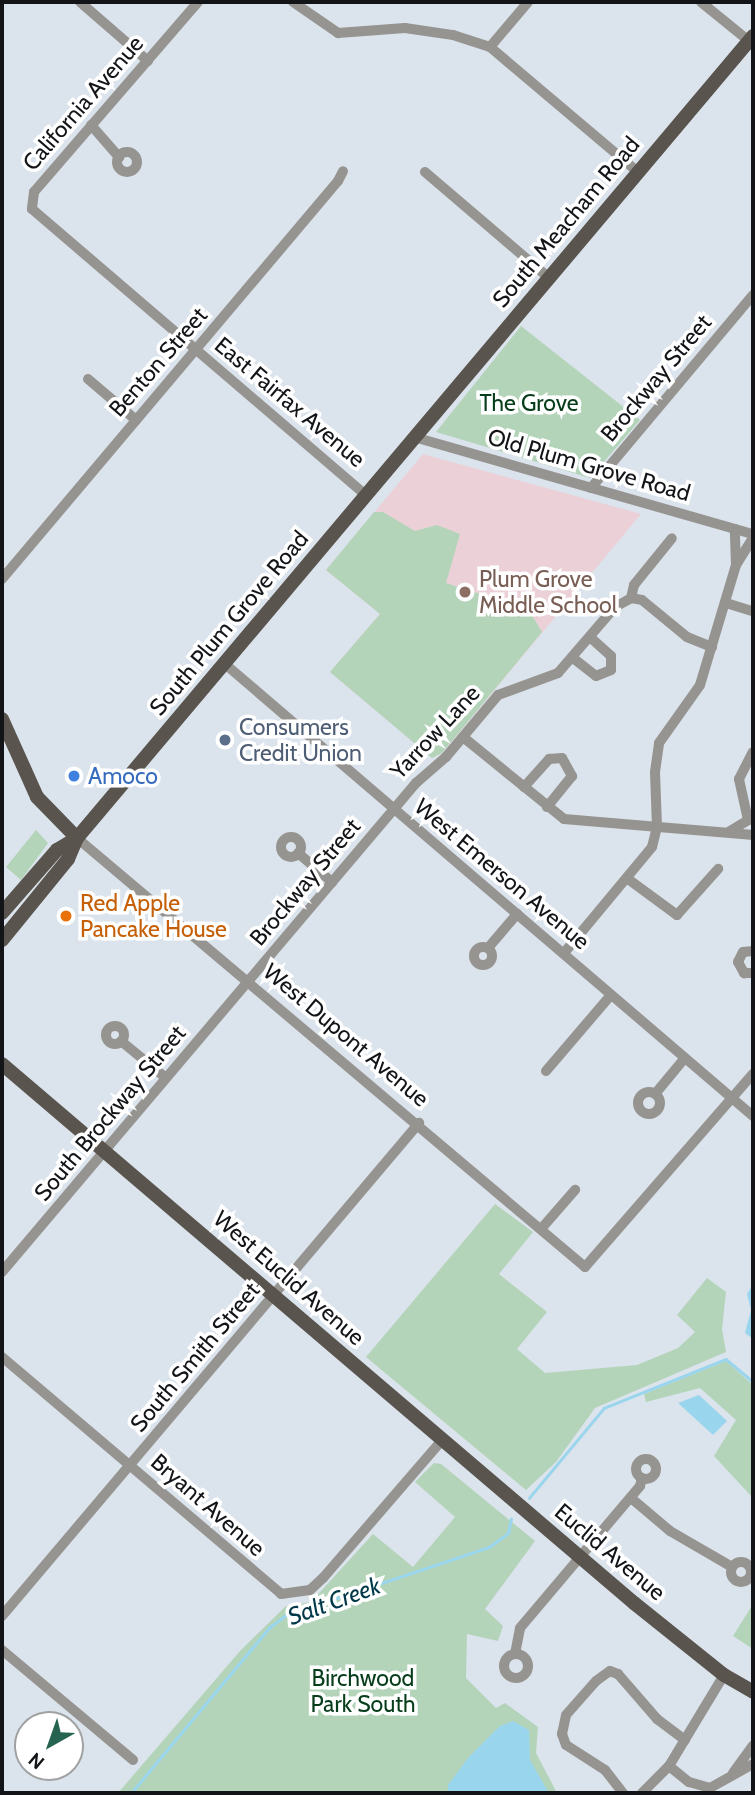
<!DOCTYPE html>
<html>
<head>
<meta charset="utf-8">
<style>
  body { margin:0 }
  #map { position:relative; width:755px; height:1795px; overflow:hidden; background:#dbe3ec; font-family:Cabin,sans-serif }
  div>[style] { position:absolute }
  .education>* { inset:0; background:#ebd1d7 }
  .green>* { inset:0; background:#b4d4ba }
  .water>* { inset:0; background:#9ad5ee }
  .stream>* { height:2.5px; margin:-1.25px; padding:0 1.25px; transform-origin:1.25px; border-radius:1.25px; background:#9ad5ee }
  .minor>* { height:10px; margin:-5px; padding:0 5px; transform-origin:5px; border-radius:5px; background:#969490 }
  .minor>.ring { margin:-5px; padding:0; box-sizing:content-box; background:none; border:10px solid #969490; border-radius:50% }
  .major>* { height:14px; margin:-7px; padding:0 7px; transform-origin:7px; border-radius:7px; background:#59544d }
  .dots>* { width:19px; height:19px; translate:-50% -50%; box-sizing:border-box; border:4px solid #fff; border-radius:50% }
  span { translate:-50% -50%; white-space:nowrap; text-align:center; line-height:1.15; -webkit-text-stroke:7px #fff; paint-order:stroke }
  .street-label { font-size:23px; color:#121417 }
  .park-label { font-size:23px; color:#073d1b }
  .education-label { font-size:23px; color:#785e54 }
  .left { translate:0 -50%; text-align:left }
  .service-label { font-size:23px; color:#4e5e75 }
  .shop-label { font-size:23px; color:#366cbe }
  .food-label { font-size:23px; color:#c56008 }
  .water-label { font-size:24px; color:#013849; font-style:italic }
  .frame { position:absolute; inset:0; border:4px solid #121417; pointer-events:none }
  .north { position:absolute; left:14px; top:1711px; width:70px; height:70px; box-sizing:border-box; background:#fff; border:2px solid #a0a1a2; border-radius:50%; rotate:220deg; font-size:19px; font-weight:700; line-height:28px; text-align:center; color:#121417 }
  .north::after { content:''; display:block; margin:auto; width:24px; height:32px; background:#266451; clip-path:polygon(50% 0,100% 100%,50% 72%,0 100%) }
</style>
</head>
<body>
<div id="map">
  <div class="education">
    <div style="clip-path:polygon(423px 454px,641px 514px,442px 753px,432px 758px,330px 672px,380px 614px,326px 570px)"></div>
  </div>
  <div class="green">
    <div style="clip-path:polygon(521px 326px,640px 420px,590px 478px,436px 432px)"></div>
    <div style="clip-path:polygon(374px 512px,383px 512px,415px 531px,437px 525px,460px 534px,446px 583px,529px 610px,542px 632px,442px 753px,432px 758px,330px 672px,380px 614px,326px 570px)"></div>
    <div style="clip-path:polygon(36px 830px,48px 843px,21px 880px,6px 867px)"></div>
    <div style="clip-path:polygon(495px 1204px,533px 1232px,499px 1274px,547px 1312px,517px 1349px,545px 1373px,637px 1365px,678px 1348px,695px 1332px,677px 1315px,707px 1278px,726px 1292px,722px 1329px,726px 1352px,595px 1408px,556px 1462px,526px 1490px,366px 1357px)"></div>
    <div style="clip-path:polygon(726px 1361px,753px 1385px,753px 1498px,714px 1456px,736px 1420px,700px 1388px,646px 1402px,644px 1394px)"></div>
    <div style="clip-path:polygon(434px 1463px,441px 1464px,535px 1541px,485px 1609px,503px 1626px,498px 1641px,467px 1634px,466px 1678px,496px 1708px,505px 1703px,538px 1727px,536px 1753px,557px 1793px,118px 1793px,240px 1651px,286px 1606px,311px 1602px,373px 1534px,413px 1567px,455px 1517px,415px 1482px)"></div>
    <div style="clip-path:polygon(753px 1604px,753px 1649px,733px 1636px)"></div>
  </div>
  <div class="water">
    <div style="clip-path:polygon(753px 1284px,753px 1339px,745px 1333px,751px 1310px,747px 1294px)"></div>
    <div style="clip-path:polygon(699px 1395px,727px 1421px,713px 1435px,678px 1403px)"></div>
    <div style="clip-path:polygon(513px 1721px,529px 1730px,530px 1760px,549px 1793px,448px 1793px,448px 1785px,468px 1758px,500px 1726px)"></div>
  </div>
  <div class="stream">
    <div style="left:529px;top:1498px;width:117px;rotate:-50.2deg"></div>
    <div style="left:604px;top:1408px;width:131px;rotate:-21.9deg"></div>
    <div style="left:726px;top:1359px;width:35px;rotate:40deg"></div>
    <div style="left:131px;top:1793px;width:217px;rotate:-50.1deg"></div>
    <div style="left:270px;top:1627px;width:20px;rotate:-37deg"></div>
    <div style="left:286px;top:1615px;width:214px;rotate:-18.5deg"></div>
    <div style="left:489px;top:1547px;width:24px;rotate:-36deg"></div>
    <div style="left:508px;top:1533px;width:14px;rotate:-78deg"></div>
  </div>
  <div class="minor">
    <div style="left:80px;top:2px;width:90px;rotate:40.9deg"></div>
    <div style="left:198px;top:2px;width:251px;rotate:130.8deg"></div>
    <div style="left:34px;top:192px;width:17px;rotate:97deg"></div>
    <div style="left:32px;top:209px;width:441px;rotate:40.6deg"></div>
    <div style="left:293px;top:2px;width:55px;rotate:34.6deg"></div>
    <div style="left:338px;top:33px;width:67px;rotate:-4.3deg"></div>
    <div style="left:405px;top:28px;width:49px;rotate:8.3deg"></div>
    <div style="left:453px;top:35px;width:39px;rotate:18deg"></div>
    <div style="left:490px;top:47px;width:194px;rotate:40.2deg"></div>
    <div style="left:701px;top:2px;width:62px;rotate:39.1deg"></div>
    <div style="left:490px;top:47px;width:59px;rotate:-49.8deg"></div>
    <div style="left:91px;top:125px;width:43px;rotate:48.8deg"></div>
    <div class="ring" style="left:117px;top:152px;width:10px;height:10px"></div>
    <div style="left:425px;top:172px;width:163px;rotate:40.5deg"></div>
    <div style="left:88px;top:379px;width:63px;rotate:40.5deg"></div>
    <div style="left:414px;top:437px;width:353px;rotate:16deg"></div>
    <div style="left:591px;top:488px;width:252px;rotate:-50deg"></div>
    <div style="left:736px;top:565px;width:32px;rotate:-58deg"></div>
    <div style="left:2px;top:579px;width:521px;rotate:-49.83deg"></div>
    <div style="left:338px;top:181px;width:11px;rotate:-63deg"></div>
    <div style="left:631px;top:598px;width:13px;rotate:-77deg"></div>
    <div style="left:634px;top:585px;width:60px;rotate:-51deg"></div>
    <div style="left:726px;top:603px;width:28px;rotate:17deg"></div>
    <div style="left:573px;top:658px;width:29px;rotate:38deg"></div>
    <div style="left:596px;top:676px;width:16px;rotate:-22deg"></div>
    <div style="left:611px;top:670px;width:14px;rotate:-90deg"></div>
    <div style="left:611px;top:656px;width:28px;rotate:-138deg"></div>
    <div style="left:225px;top:664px;width:695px;rotate:40.57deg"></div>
    <div style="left:463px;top:737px;width:130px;rotate:39.1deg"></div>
    <div style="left:564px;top:819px;width:190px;rotate:4.8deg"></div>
    <div style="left:524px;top:787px;width:38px;rotate:-48deg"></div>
    <div style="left:549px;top:759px;width:13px;rotate:-4deg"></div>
    <div style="left:562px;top:758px;width:21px;rotate:61deg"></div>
    <div style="left:572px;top:776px;width:40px;rotate:129deg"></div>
    <div style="left:730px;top:831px;width:21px;rotate:-31deg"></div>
    <div style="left:748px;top:820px;width:42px;rotate:-102.4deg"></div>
    <div style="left:739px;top:779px;width:30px;rotate:-63deg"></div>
    <div class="ring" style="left:281px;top:837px;width:10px;height:10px"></div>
    <div style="left:77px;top:838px;width:665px;rotate:40.18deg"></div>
    <div style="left:585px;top:1267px;width:256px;rotate:-49deg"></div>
    <div style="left:298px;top:853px;width:45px;rotate:40.5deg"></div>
    <div style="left:628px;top:879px;width:61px;rotate:36.3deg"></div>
    <div style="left:677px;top:915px;width:62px;rotate:-48.3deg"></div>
    <div class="ring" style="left:474px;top:947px;width:8px;height:8px"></div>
    <div style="left:488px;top:948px;width:45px;rotate:-49.5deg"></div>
    <div style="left:753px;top:951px;width:10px;rotate:174deg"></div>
    <div style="left:743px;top:952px;width:11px;rotate:117deg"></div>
    <div style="left:738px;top:962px;width:13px;rotate:61deg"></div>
    <div style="left:744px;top:973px;width:9px"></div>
    <div style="left:564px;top:953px;width:138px;rotate:-50.3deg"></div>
    <div style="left:652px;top:847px;width:21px;rotate:-76deg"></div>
    <div style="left:657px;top:827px;width:55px;rotate:-92.1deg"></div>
    <div style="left:655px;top:772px;width:29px;rotate:-82deg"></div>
    <div style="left:659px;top:743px;width:71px;rotate:-54.7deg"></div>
    <div style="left:700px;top:685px;width:125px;rotate:-73.3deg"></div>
    <div style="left:736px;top:565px;width:36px;rotate:-92deg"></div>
    <div class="ring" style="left:106px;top:1026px;width:8px;height:8px"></div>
    <div style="left:121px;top:1041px;width:58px;rotate:39.4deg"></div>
    <div style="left:546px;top:1071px;width:100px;rotate:-49.5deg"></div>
    <div class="ring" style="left:638px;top:1092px;width:12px;height:12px"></div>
    <div style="left:655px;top:1094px;width:45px;rotate:-50.4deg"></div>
    <div style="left:541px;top:1229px;width:52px;rotate:-48.9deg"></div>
    <div style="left:2px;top:1272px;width:641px;rotate:-49.75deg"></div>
    <div style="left:416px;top:783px;width:40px;rotate:-41deg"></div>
    <div style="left:446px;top:757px;width:81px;rotate:-50deg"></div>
    <div style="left:498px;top:695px;width:64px;rotate:-20.1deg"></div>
    <div style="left:558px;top:673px;width:87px;rotate:-49.2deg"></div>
    <div style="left:615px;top:607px;width:18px;rotate:-29deg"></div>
    <div style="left:631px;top:598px;width:11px;rotate:10deg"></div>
    <div style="left:642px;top:600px;width:58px;rotate:39.4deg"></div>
    <div style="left:687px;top:637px;width:27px;rotate:22deg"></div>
    <div style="left:2px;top:1357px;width:366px;rotate:40.3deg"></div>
    <div style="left:281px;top:1594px;width:29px;rotate:-8deg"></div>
    <div style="left:310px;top:1590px;width:18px;rotate:-43deg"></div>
    <div style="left:323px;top:1578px;width:182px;rotate:-49.2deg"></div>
    <div class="ring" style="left:636px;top:1459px;width:10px;height:10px"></div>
    <div style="left:631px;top:1498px;width:51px;rotate:40.2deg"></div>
    <div style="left:670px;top:1531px;width:72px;rotate:30.1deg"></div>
    <div class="ring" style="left:731px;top:1562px;width:10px;height:10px"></div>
    <div style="left:2px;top:1616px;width:646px;rotate:-49.77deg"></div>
    <div style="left:2px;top:1650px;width:171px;rotate:40deg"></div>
    <div style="left:515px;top:1654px;width:26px;rotate:-79deg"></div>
    <div style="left:520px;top:1628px;width:186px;rotate:-49.8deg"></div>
    <div style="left:640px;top:1486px;width:8px;rotate:-76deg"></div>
    <div class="ring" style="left:504px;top:1654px;width:14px;height:14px"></div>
    <div style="left:669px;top:1766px;width:26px;rotate:39deg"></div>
    <div style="left:689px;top:1782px;width:22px;rotate:16deg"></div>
    <div style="left:710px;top:1788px;width:49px;rotate:-29.2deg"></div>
    <div style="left:733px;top:1773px;width:34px;rotate:-54deg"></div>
    <div style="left:623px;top:1793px;width:29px;rotate:-128deg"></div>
    <div style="left:605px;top:1770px;width:46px;rotate:-147.3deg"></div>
    <div style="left:566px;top:1745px;width:12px;rotate:-110deg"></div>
    <div style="left:562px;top:1734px;width:19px;rotate:-78deg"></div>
    <div style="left:566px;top:1715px;width:45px;rotate:-48.6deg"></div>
    <div style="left:596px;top:1681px;width:17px;rotate:-36deg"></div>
    <div style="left:610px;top:1671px;width:9px;rotate:21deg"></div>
    <div style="left:618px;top:1674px;width:60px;rotate:49.1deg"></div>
    <div style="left:657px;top:1719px;width:35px;rotate:37deg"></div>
    <div style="left:642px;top:1793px;width:38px;rotate:-45deg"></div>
    <div style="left:669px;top:1766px;width:106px;rotate:-58.9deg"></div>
  </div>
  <div class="major">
    <div style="left:2px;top:719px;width:85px;rotate:65.8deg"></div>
    <div style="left:37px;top:797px;width:57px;rotate:45.7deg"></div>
    <div style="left:2px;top:913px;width:84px;rotate:-48.9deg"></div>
    <div style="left:57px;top:850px;width:23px;rotate:-31deg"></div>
    <div style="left:2px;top:940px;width:104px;rotate:-50.8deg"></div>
    <div style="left:68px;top:859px;width:23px;rotate:-67deg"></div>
    <div style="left:77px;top:838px;width:1049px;rotate:-49.87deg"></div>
    <div style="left:2px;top:1064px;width:831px;rotate:40.46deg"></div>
    <div style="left:634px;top:1603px;width:115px;rotate:38.7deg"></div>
    <div style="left:724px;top:1675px;width:34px;rotate:30deg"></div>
  </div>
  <div class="dots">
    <div style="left:465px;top:592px;background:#8d6e63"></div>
    <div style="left:225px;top:740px;background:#5c6f8a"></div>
    <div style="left:74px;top:776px;background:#3f7fe0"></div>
    <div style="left:66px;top:916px;background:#e8710a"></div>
  </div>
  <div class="street-label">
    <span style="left:83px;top:103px;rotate:-49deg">California Avenue</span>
    <span style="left:566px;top:222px;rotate:-50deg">South Meacham Road</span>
    <span style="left:158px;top:362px;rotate:-49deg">Benton Street</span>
    <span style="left:656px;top:378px;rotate:-50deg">Brockway Street</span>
    <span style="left:290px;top:402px;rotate:40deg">East Fairfax Avenue</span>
    <span style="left:589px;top:465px;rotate:16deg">Old Plum Grove Road</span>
    <span style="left:229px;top:623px;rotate:-50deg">South Plum Grove Road</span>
    <span style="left:435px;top:732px;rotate:-47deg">Yarrow Lane</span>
    <span style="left:502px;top:874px;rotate:40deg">West Emerson Avenue</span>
    <span style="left:305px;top:882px;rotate:-50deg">Brockway Street</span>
    <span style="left:346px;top:1035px;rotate:40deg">West Dupont Avenue</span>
    <span style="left:110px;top:1113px;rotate:-50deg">South Brockway Street</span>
    <span style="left:289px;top:1278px;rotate:41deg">West Euclid Avenue</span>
    <span style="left:195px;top:1357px;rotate:-50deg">South Smith Street</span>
    <span style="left:208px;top:1505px;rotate:41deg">Bryant Avenue</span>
    <span style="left:610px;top:1552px;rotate:40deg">Euclid Avenue</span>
  </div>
  <div class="park-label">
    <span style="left:529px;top:403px">The Grove</span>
    <span style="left:363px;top:1691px">Birchwood<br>Park South</span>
  </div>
  <div class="education-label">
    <span class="left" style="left:479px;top:592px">Plum Grove<br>Middle School</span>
  </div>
  <div class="service-label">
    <span class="left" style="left:239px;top:740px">Consumers<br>Credit Union</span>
  </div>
  <div class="shop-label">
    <span class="left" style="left:88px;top:776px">Amoco</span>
  </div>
  <div class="food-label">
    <span class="left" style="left:80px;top:916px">Red Apple<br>Pancake House</span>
  </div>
  <div class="water-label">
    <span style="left:334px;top:1601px;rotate:-20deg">Salt Creek</span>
  </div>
  <div class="frame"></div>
  <div class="north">N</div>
</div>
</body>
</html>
